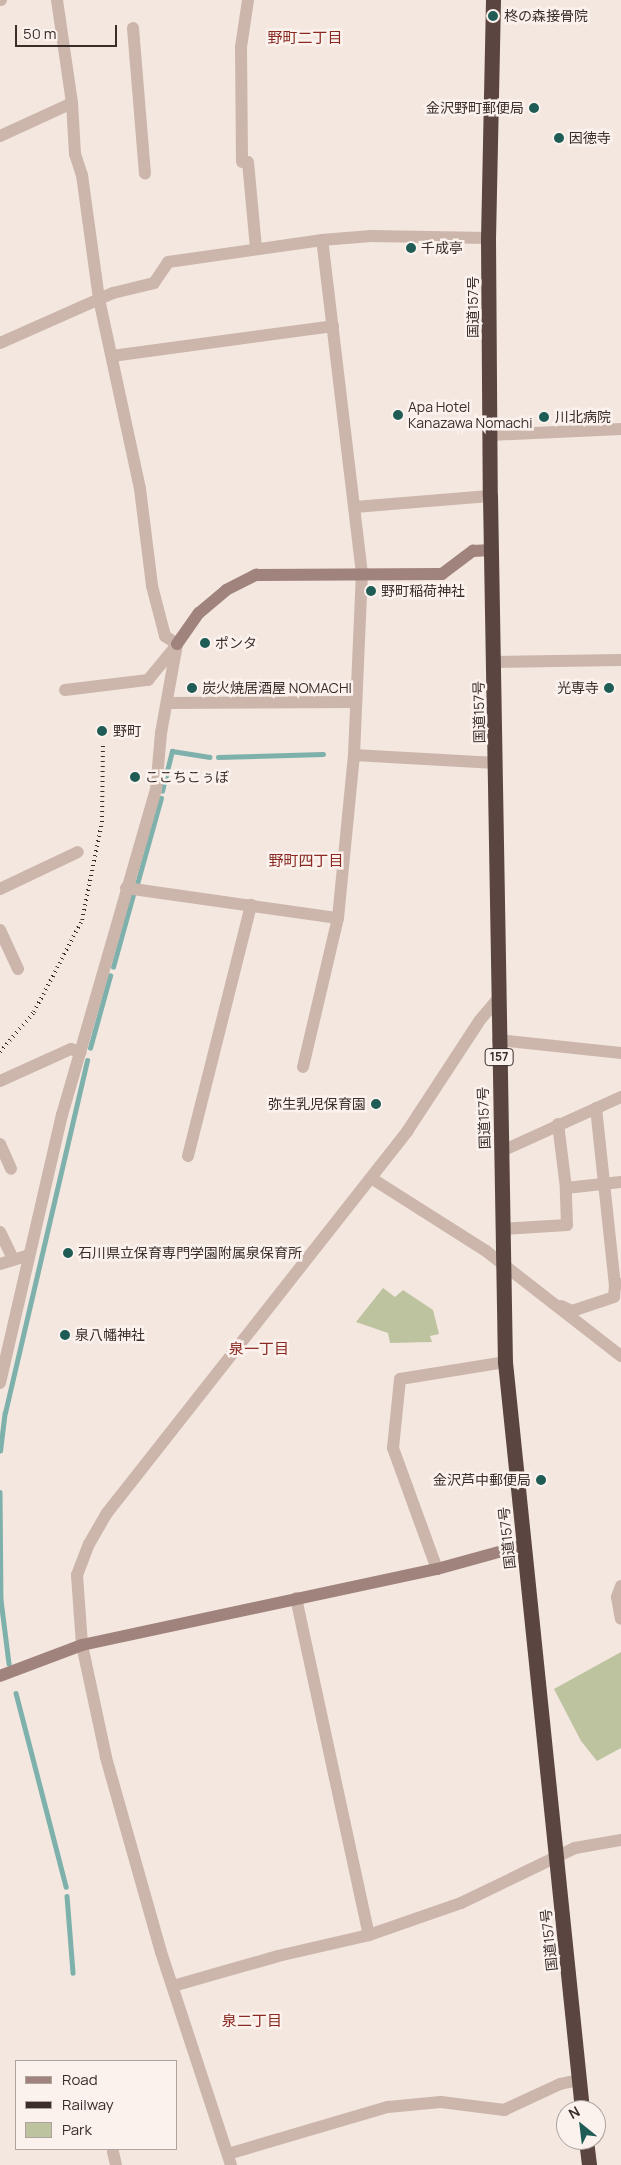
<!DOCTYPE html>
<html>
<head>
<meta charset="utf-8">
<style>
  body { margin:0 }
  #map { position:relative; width:621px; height:2165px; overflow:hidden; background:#f3e7e0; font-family:Manrope,"Noto Sans JP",sans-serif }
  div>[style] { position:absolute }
  .green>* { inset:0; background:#bdc39f }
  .stream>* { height:4.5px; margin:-2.25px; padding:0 2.25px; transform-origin:2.25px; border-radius:2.25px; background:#7eb1ab }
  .street>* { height:12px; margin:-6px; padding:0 6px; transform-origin:6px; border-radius:6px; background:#ccb5ab }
  .secondary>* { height:12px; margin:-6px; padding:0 6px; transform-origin:6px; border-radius:6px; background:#a0837c }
  .highway>* { height:15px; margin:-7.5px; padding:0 7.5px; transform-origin:7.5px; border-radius:7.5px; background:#5b4541 }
  .rail>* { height:4px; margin-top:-2px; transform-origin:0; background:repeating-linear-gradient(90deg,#3a2d2a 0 1px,transparent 0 5px) }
  .dots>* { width:14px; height:14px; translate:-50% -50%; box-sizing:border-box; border:2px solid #fbf2ed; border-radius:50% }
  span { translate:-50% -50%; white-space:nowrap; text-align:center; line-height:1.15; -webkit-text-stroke:5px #fbf2ed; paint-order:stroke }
  .shield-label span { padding:1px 4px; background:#fbf2ed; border:1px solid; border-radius:4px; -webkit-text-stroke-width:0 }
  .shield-label { font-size:12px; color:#3a2d2a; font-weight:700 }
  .poi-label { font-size:14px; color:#3a2d2a }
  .left { translate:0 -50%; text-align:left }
  .right { translate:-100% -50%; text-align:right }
  .street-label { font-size:14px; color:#3a2d2a }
  .neighbourhood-label { font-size:15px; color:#8a2922 }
  .legend { position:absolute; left:15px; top:2060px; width:162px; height:90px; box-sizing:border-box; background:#fbf2ed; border:1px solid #aea39f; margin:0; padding:6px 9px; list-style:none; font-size:15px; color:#3a2d2a }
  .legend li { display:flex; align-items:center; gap:10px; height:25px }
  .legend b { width:25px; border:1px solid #aea39f }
  .north { position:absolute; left:556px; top:2100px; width:50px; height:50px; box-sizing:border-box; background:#fbf2ed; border:1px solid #aea39f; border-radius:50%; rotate:331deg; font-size:14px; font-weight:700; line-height:20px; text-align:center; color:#3a2d2a }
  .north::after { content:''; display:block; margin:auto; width:18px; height:22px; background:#1f5c56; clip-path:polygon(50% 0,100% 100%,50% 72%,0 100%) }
  .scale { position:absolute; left:15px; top:25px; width:102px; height:22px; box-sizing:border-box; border:2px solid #3a2d2a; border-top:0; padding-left:6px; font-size:15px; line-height:18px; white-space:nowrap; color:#3a2d2a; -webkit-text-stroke:4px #fbf2ed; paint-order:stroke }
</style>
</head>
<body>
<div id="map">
  <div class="green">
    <div style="clip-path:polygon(383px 1288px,395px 1297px,403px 1290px,433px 1310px,439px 1334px,430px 1336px,432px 1342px,390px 1343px,388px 1333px,356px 1322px)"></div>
    <div style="clip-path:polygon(621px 1652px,621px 1748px,597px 1761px,581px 1741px,554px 1689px)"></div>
  </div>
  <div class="stream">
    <div style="left:218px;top:757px;width:105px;rotate:-1.6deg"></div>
    <div style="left:162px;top:791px;width:41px;rotate:-76deg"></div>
    <div style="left:172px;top:751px;width:38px;rotate:9deg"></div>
    <div style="left:137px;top:884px;width:89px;rotate:-74.4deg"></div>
    <div style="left:113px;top:967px;width:75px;rotate:-74.5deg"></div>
    <div style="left:90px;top:1048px;width:75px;rotate:-74.5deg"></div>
    <div style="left:0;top:1451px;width:38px;rotate:-83deg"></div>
    <div style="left:5px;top:1413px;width:362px;rotate:-76.9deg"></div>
    <div style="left:0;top:1492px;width:108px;rotate:89.5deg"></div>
    <div style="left:1px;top:1600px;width:64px;rotate:82.8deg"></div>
    <div style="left:16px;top:1693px;width:200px;rotate:75.5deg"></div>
    <div style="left:67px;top:1896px;width:77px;rotate:85.5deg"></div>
  </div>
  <div class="street">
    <div style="left:0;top:0;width:1px"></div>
    <div style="left:57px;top:0;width:104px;rotate:81.7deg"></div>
    <div style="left:72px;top:103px;width:51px;rotate:86.6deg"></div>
    <div style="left:75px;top:154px;width:22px;rotate:72deg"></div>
    <div style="left:82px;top:175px;width:125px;rotate:82.2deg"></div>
    <div style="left:99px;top:299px;width:194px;rotate:77.8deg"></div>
    <div style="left:140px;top:489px;width:98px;rotate:82.9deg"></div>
    <div style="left:152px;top:586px;width:52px;rotate:75.4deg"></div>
    <div style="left:165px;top:636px;width:14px;rotate:34deg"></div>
    <div style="left:133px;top:28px;width:146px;rotate:85.3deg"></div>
    <div style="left:0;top:136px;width:79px;rotate:-24.6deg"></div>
    <div style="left:242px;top:162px;width:115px;rotate:-90.5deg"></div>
    <div style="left:241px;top:47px;width:48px;rotate:-81.5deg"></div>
    <div style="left:248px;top:162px;width:87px;rotate:84.7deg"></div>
    <div style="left:0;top:343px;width:124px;rotate:-23.9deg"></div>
    <div style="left:113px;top:293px;width:42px;rotate:-13.7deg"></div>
    <div style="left:154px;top:283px;width:25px;rotate:-56deg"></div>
    <div style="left:168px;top:262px;width:156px;rotate:-8.1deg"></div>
    <div style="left:322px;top:240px;width:49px;rotate:-4.7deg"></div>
    <div style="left:371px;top:236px;width:117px;rotate:1deg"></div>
    <div style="left:112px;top:356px;width:223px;rotate:-7.7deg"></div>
    <div style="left:490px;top:435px;width:131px;rotate:-2.6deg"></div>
    <div style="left:355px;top:507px;width:135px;rotate:-4.7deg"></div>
    <div style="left:494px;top:662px;width:127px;rotate:-0.9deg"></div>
    <div style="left:65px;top:690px;width:84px;rotate:-6.9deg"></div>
    <div style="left:148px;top:680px;width:44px;rotate:-50.5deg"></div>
    <div style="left:167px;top:703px;width:188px;rotate:-0.3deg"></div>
    <div style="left:354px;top:755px;width:142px;rotate:3.2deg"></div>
    <div style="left:126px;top:888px;width:214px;rotate:8.1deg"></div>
    <div style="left:0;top:889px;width:86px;rotate:-25.4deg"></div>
    <div style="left:0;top:930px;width:43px;rotate:65.2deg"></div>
    <div style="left:498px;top:1040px;width:124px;rotate:6deg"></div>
    <div style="left:303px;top:1067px;width:153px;rotate:-76.8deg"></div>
    <div style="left:338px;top:918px;width:164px;rotate:-84.4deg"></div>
    <div style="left:354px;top:755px;width:181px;rotate:-87.5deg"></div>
    <div style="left:362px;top:574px;width:336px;rotate:-96.8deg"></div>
    <div style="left:0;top:1081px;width:78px;rotate:-24.3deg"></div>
    <div style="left:71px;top:1049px;width:10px;rotate:17deg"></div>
    <div style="left:596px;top:1108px;width:178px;rotate:83.9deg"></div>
    <div style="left:558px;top:1124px;width:64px;rotate:82.9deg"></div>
    <div style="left:0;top:1144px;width:27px;rotate:66deg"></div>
    <div style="left:502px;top:1151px;width:131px;rotate:-24.4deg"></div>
    <div style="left:188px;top:1156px;width:259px;rotate:-75.9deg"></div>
    <div style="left:371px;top:1178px;width:136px;rotate:32.4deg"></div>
    <div style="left:486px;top:1251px;width:171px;rotate:37.9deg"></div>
    <div style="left:502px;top:1229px;width:65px;rotate:-3.5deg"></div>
    <div style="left:567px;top:1225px;width:37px;rotate:-92deg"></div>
    <div style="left:566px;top:1188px;width:55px;rotate:-6.2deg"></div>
    <div style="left:0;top:1232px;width:30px;rotate:64deg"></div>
    <div style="left:0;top:1264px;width:30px;rotate:-17deg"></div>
    <div style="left:561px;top:1306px;width:12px;rotate:24deg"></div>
    <div style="left:572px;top:1311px;width:44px;rotate:-18.4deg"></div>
    <div style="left:614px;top:1297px;width:12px;rotate:-85deg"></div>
    <div style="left:615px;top:1285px;width:6px;rotate:-9deg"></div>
    <div style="left:0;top:1383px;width:275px;rotate:-77deg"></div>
    <div style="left:62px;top:1115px;width:338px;rotate:-73.9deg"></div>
    <div style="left:156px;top:790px;width:57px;rotate:-85deg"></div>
    <div style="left:161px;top:733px;width:90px;rotate:-79.8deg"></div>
    <div style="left:437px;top:1569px;width:129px;rotate:-110deg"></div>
    <div style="left:393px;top:1448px;width:69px;rotate:-84.2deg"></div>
    <div style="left:400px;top:1379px;width:106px;rotate:-9.2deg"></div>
    <div style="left:621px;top:1586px;width:12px;rotate:110deg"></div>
    <div style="left:617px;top:1597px;width:22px;rotate:80deg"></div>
    <div style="left:296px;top:1598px;width:345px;rotate:77.8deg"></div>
    <div style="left:173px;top:1986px;width:109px;rotate:-15.9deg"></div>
    <div style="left:278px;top:1956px;width:93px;rotate:-13deg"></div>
    <div style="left:369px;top:1935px;width:97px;rotate:-19.2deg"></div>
    <div style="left:461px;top:1903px;width:127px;rotate:-25.8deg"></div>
    <div style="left:575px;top:1848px;width:47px;rotate:-9.9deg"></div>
    <div style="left:113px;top:2152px;width:13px;rotate:77deg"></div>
    <div style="left:228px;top:2154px;width:167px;rotate:-16.4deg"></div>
    <div style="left:388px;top:2107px;width:53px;rotate:-5.4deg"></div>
    <div style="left:441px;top:2102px;width:64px;rotate:7.2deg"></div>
    <div style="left:504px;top:2110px;width:62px;rotate:-24.9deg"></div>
    <div style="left:560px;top:2084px;width:19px;rotate:-12deg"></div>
    <div style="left:231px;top:2165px;width:224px;rotate:-108.2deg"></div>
    <div style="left:161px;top:1952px;width:203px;rotate:-105.8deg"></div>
    <div style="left:106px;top:1757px;width:115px;rotate:-102.1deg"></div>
    <div style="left:82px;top:1645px;width:70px;rotate:-94.1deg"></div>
    <div style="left:77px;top:1575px;width:33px;rotate:-69deg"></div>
    <div style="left:89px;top:1544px;width:36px;rotate:-60deg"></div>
    <div style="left:107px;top:1513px;width:487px;rotate:-51.8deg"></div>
    <div style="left:408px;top:1130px;width:131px;rotate:-56.8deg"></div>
    <div style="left:480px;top:1020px;width:25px;rotate:-50deg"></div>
  </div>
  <div class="secondary">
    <div style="left:177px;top:644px;width:38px;rotate:-55deg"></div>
    <div style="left:199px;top:613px;width:35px;rotate:-40deg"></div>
    <div style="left:226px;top:590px;width:34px;rotate:-27deg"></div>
    <div style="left:256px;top:575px;width:186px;rotate:-0.3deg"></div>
    <div style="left:442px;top:574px;width:39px;rotate:-37deg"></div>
    <div style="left:473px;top:551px;width:18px;rotate:-3deg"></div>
    <div style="left:0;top:1676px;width:88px;rotate:-20.7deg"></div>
    <div style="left:82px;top:1645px;width:363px;rotate:-12.1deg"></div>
    <div style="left:437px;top:1569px;width:90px;rotate:-15.4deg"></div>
  </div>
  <div class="highway">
    <div style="left:493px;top:0;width:238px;rotate:91.2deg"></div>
    <div style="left:488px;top:238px;width:258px;rotate:89.6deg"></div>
    <div style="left:490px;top:496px;width:866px;rotate:89.01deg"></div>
    <div style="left:505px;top:1362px;width:752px;rotate:84.12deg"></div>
    <div style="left:586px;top:2140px;width:25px;rotate:83deg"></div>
  </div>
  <div class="rail">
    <div style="left:0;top:1052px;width:52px;rotate:-49.6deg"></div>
    <div style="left:34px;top:1012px;width:104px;rotate:-62.4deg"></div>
    <div style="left:82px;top:920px;width:100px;rotate:-78.5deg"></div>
    <div style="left:102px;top:822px;width:78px;rotate:-89.3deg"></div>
  </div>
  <div class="dots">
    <div style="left:493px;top:16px;background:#1f5c56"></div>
    <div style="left:534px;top:108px;background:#1f5c56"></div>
    <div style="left:559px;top:138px;background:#1f5c56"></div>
    <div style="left:411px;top:248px;background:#1f5c56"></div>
    <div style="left:398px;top:415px;background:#1f5c56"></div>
    <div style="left:544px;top:417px;background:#1f5c56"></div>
    <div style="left:371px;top:591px;background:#1f5c56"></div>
    <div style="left:205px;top:643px;background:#1f5c56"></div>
    <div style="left:192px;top:688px;background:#1f5c56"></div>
    <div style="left:609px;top:688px;background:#1f5c56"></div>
    <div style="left:102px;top:731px;background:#1f5c56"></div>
    <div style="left:135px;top:777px;background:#1f5c56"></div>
    <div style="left:376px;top:1104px;background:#1f5c56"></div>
    <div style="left:68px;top:1253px;background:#1f5c56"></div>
    <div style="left:65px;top:1335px;background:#1f5c56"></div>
    <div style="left:541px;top:1480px;background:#1f5c56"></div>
  </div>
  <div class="shield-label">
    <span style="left:499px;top:1057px">157</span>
  </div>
  <div class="poi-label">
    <span class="left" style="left:504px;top:16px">柊の森接骨院</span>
    <span class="right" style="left:524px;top:108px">金沢野町郵便局</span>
    <span class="left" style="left:569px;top:138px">因徳寺</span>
    <span class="left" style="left:421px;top:248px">千成亭</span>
    <span class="left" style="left:408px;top:415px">Apa Hotel<br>Kanazawa Nomachi</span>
    <span class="left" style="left:555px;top:417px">川北病院</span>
    <span class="left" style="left:381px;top:591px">野町稲荷神社</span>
    <span class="left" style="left:215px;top:643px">ポンタ</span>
    <span class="left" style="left:202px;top:688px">炭火焼居酒屋 NOMACHI</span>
    <span class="right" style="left:599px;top:688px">光専寺</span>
    <span class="left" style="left:113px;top:731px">野町</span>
    <span class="left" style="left:145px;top:777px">ここちこぅぼ</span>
    <span class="right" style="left:366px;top:1104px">弥生乳児保育園</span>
    <span class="left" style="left:78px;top:1253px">石川県立保育専門学園附属泉保育所</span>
    <span class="left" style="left:75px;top:1335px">泉八幡神社</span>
    <span class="right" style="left:531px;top:1480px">金沢芦中郵便局</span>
  </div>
  <div class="street-label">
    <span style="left:473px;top:307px;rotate:-90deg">国道157号</span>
    <span style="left:479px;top:712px;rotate:-91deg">国道157号</span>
    <span style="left:484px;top:1118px;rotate:-92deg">国道157号</span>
    <span style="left:507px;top:1538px;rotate:-96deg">国道157号</span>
    <span style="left:549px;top:1940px;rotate:-96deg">国道157号</span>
  </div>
  <div class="neighbourhood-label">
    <span style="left:305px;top:38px">野町二丁目</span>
    <span style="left:306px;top:861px">野町四丁目</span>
    <span style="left:259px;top:1349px">泉一丁目</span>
    <span style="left:252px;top:2021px">泉二丁目</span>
  </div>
  <ul class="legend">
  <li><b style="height:6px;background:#a0837c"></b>Road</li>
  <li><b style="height:6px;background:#3a2d2a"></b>Railway</li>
  <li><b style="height:14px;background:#bdc39f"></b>Park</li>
  </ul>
  <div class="north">N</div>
  <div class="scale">50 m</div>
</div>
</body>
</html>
